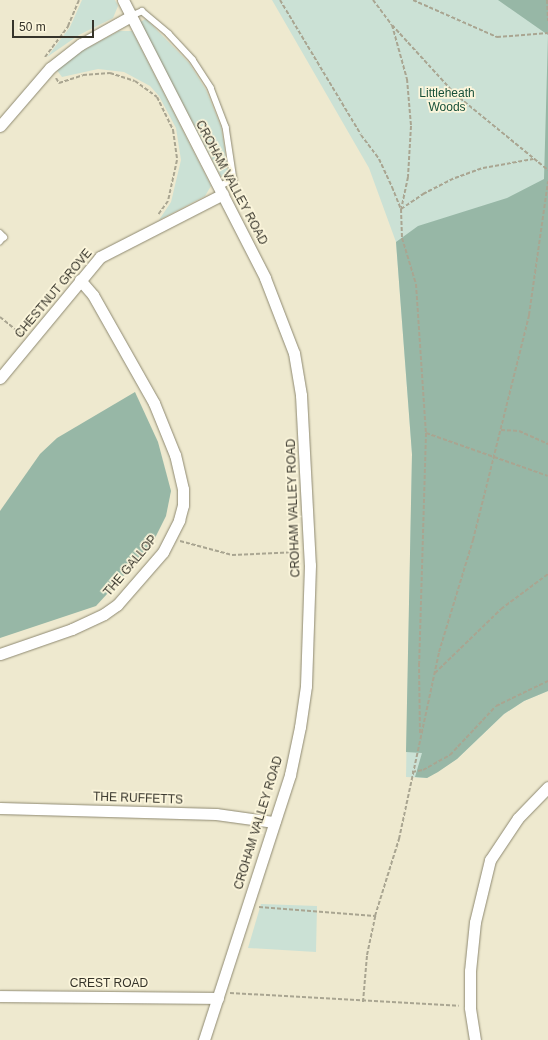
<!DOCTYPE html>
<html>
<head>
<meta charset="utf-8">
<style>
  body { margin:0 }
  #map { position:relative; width:548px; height:1040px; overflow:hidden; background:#eee9cf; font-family:Arial,sans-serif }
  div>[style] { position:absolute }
  .green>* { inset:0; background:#cbe1d5 }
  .forest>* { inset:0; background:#97b7a6 }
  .path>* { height:2px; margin-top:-1px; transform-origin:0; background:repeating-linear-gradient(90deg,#a9a591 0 4px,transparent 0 6px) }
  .roads { filter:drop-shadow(0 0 1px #8e8971) drop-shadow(0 0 1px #8e8971) }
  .service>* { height:5.5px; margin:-2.75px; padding:0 2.75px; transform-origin:2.75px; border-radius:2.75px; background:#fff }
  .minor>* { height:11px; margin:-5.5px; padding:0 5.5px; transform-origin:5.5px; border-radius:5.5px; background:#fff }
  span { translate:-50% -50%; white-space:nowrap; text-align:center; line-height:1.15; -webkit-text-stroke:3.5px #fcf6dc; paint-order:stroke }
  .park-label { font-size:12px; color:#165039 }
  .street-label { font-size:12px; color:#36342a }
  .scale { position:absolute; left:12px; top:20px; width:82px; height:18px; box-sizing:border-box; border:2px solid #36342a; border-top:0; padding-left:5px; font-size:12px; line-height:14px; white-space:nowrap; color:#36342a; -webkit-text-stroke:3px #fcf6dc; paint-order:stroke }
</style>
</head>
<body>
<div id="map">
  <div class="green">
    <div style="clip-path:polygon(82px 0,115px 0,118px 6px,113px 18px,79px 35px,47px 57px,70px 27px)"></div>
    <div style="clip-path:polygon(272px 0,548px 0,548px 691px,524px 701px,504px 714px,457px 759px,427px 778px,406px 777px,412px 454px,396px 242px,369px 168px)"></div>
    <div style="clip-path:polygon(146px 19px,189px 63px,206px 90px,221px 127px,229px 177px,223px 180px,140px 22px)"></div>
    <div style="clip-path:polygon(119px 31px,132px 31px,211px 186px,205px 196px,159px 220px,171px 202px,181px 160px,176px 128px,159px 96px,150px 86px,124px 72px,98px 69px,62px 77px,56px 69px,82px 51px)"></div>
    <div style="clip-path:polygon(261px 904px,317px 906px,316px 952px,248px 948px)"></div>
  </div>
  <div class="forest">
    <div style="clip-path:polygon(498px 0,548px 0,548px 691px,524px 701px,504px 714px,457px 759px,438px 772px,427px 778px,415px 777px,422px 753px,406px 752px,412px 454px,396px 242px,418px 226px,507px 198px,544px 179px,548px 35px)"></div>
    <div style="clip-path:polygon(135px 392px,158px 442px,171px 491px,166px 516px,151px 546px,96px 606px,0 638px,0 511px,40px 454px,57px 438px)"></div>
  </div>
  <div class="path">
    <div style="left:280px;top:0;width:157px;rotate:59deg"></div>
    <div style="left:361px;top:135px;width:30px;rotate:53deg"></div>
    <div style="left:379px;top:159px;width:31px;rotate:65deg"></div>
    <div style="left:392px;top:187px;width:24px;rotate:68deg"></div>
    <div style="left:401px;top:209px;width:29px;rotate:88deg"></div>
    <div style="left:402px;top:238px;width:48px;rotate:73.1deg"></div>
    <div style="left:416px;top:284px;width:149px;rotate:86.2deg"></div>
    <div style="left:426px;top:433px;width:230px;rotate:91.7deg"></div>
    <div style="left:419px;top:663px;width:71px;rotate:89.2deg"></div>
    <div style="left:373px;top:0;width:31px;rotate:53deg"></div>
    <div style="left:392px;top:25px;width:93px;rotate:47.6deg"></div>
    <div style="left:455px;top:94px;width:120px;rotate:39.3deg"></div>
    <div style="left:413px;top:0;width:92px;rotate:23.8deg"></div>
    <div style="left:497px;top:37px;width:51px;rotate:-4.5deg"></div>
    <div style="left:547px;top:0;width:21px;rotate:87deg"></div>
    <div style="left:392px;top:25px;width:56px;rotate:74.5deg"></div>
    <div style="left:407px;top:79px;width:47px;rotate:85.1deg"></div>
    <div style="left:411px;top:126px;width:51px;rotate:93.4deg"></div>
    <div style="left:408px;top:177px;width:33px;rotate:102deg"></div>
    <div style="left:401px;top:209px;width:27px;rotate:-34deg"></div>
    <div style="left:423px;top:194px;width:36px;rotate:-27deg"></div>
    <div style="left:455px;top:178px;width:30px;rotate:-20deg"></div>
    <div style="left:483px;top:168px;width:51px;rotate:-10.2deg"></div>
    <div style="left:45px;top:57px;width:39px;rotate:-53deg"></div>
    <div style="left:68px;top:26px;width:28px;rotate:-67deg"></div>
    <div style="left:56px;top:78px;width:6px;rotate:59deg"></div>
    <div style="left:59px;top:83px;width:25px;rotate:-18deg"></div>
    <div style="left:83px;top:75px;width:27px;rotate:-4deg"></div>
    <div style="left:110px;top:73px;width:26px;rotate:18deg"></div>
    <div style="left:135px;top:81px;width:27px;rotate:36deg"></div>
    <div style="left:157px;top:97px;width:37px;rotate:64deg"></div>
    <div style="left:173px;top:130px;width:30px;rotate:82deg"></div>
    <div style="left:177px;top:160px;width:42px;rotate:102.4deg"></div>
    <div style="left:168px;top:201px;width:17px;rotate:126deg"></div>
    <div style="left:0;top:317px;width:28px;rotate:39deg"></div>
    <div style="left:501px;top:430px;width:18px;rotate:3deg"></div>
    <div style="left:519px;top:431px;width:32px;rotate:24deg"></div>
    <div style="left:426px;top:433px;width:129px;rotate:19.4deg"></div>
    <div style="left:180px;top:541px;width:54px;rotate:15.1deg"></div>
    <div style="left:232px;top:555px;width:67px;rotate:-2.6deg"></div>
    <div style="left:435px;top:673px;width:92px;rotate:-44.1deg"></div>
    <div style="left:501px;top:609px;width:59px;rotate:-36.7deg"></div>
    <div style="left:412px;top:772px;width:11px;rotate:-10deg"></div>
    <div style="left:423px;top:770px;width:31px;rotate:-29deg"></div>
    <div style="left:450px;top:755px;width:67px;rotate:-46.8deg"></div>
    <div style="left:496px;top:706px;width:58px;rotate:-25.7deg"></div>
    <div style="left:259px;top:907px;width:116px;rotate:4.4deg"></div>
    <div style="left:230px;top:993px;width:229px;rotate:3.2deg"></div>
    <div style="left:363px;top:1002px;width:47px;rotate:-85.1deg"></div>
    <div style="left:367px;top:955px;width:40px;rotate:-78deg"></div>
    <div style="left:375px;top:916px;width:81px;rotate:-72.7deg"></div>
    <div style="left:399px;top:839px;width:191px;rotate:-77.9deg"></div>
    <div style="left:439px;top:652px;width:117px;rotate:-73.1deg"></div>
    <div style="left:473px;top:540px;width:232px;rotate:-76deg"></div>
    <div style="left:529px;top:315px;width:135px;rotate:-81.9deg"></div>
  </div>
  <div class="roads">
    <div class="service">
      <div style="left:131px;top:16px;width:12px;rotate:-24deg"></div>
      <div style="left:142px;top:11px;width:35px;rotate:40deg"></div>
      <div style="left:169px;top:34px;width:35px;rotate:47deg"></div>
      <div style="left:193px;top:60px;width:33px;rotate:57deg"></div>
      <div style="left:211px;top:88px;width:42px;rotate:69deg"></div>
      <div style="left:226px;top:127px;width:54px;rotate:81.4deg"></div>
      <div style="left:234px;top:180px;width:17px;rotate:156deg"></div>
      <div style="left:0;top:233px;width:6px;rotate:45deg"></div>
      <div style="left:4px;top:237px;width:6px;rotate:129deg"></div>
    </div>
    <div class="minor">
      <div style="left:123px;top:0;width:312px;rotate:62.9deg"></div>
      <div style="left:265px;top:278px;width:80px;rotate:68.9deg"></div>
      <div style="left:294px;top:353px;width:43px;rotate:80.5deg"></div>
      <div style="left:301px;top:395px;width:170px;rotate:87deg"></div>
      <div style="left:310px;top:565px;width:121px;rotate:91.9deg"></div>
      <div style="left:306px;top:686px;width:41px;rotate:98.3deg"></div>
      <div style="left:300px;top:727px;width:49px;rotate:101.8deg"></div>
      <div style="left:290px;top:775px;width:279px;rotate:108deg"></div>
      <div style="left:0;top:126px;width:77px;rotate:-49.2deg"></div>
      <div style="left:50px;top:68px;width:39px;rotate:-38deg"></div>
      <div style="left:81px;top:44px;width:57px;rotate:-29.2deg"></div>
      <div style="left:0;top:378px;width:157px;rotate:-50.4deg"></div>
      <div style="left:100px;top:257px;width:138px;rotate:-27.1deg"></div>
      <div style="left:0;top:654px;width:76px;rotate:-19.1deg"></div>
      <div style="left:72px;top:629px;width:35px;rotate:-25deg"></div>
      <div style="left:104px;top:614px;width:16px;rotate:-35deg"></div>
      <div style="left:117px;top:605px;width:70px;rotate:-49deg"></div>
      <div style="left:163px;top:552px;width:36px;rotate:-63deg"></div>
      <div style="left:179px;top:520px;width:16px;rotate:-75deg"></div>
      <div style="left:183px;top:505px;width:16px;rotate:-90deg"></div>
      <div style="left:183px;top:489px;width:35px;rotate:-103deg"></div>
      <div style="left:175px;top:455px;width:56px;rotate:-112deg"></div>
      <div style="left:154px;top:403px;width:124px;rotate:-119.5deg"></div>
      <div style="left:93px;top:295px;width:20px;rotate:-131deg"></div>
      <div style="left:0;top:808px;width:216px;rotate:1.6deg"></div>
      <div style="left:216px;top:814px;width:59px;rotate:7.9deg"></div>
      <div style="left:0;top:996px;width:218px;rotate:0.5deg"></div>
      <div style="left:475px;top:1040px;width:33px;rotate:-99deg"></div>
      <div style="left:470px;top:1007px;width:36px;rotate:-90deg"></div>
      <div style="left:470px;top:971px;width:49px;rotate:-84.2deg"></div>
      <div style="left:475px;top:922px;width:64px;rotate:-76.4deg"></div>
      <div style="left:490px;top:860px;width:50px;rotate:-56.3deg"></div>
      <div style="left:518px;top:818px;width:43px;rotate:-45.9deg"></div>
    </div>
  </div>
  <div class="park-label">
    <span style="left:447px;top:101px">Littleheath<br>Woods</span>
  </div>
  <div class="street-label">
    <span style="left:231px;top:183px;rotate:62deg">CROHAM VALLEY ROAD</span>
    <span style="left:54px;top:294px;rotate:-50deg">CHESTNUT GROVE</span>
    <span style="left:294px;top:508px;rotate:-92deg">CROHAM VALLEY ROAD</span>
    <span style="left:131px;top:566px;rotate:-50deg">THE GALLOP</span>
    <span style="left:138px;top:799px;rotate:2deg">THE RUFFETTS</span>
    <span style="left:259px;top:823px;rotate:-73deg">CROHAM VALLEY ROAD</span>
    <span style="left:109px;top:984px">CREST ROAD</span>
  </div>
  <div class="scale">50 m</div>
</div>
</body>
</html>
